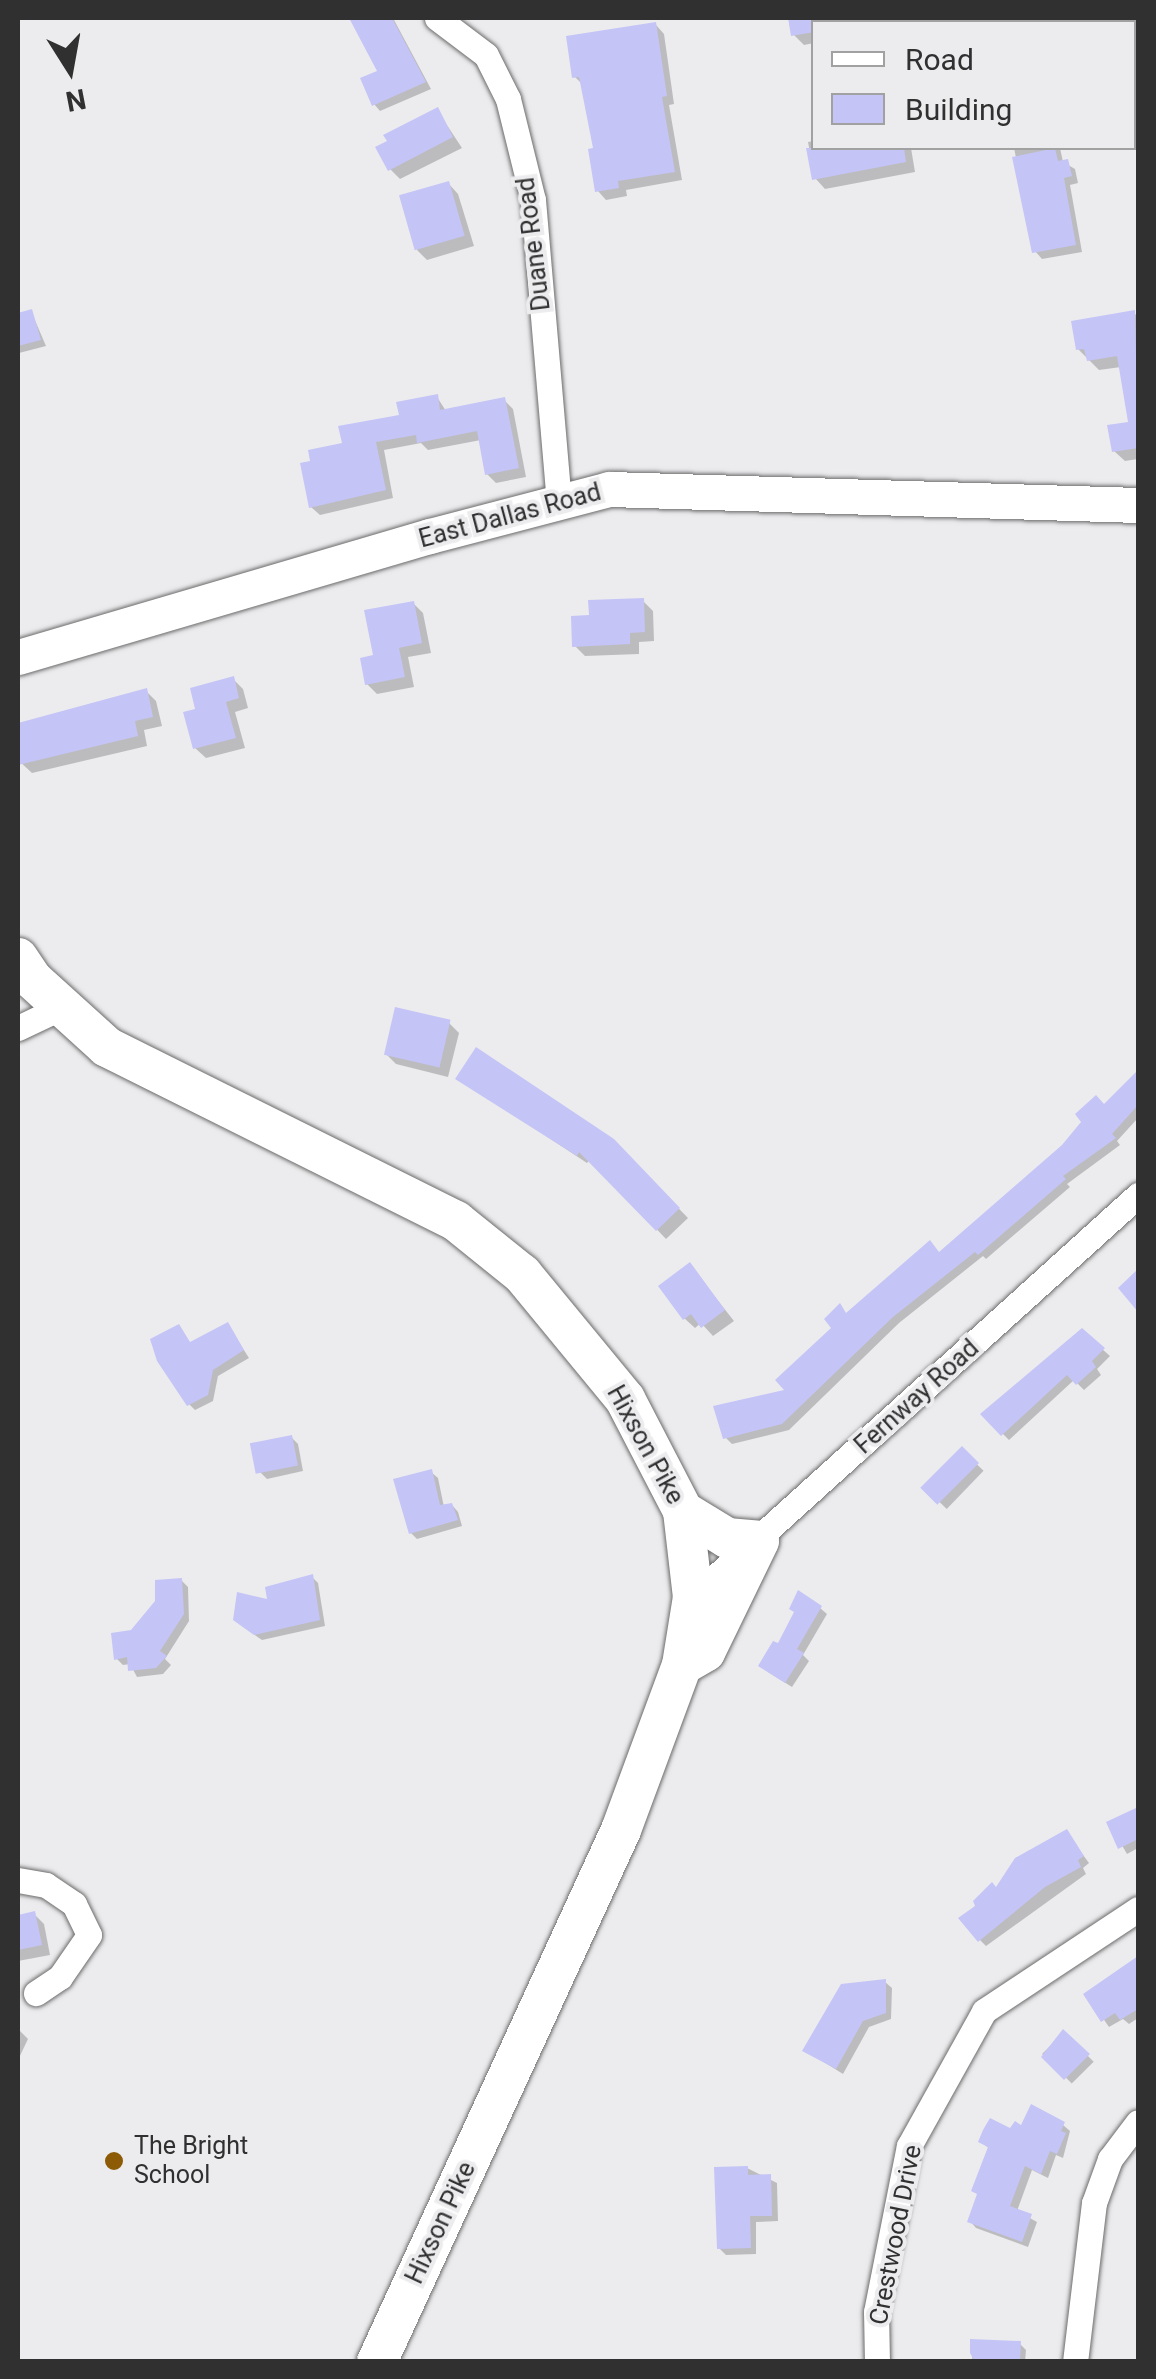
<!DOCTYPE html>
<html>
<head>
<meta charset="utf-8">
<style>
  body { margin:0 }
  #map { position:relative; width:1156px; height:2379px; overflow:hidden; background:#ececee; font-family:Roboto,sans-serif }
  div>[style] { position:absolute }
  .shadow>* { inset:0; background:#0003; transform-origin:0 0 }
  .building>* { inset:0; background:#c4c4f7; transform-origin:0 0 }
  .roads { filter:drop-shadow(0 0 2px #6b6b6c) drop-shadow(0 0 2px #6b6b6c) }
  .street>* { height:25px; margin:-12.5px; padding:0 12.5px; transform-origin:12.5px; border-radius:12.5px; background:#fff }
  .secondary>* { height:35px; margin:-17.5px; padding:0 17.5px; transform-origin:17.5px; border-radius:17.5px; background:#fff }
  .primary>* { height:40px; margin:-20px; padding:0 20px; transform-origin:20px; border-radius:20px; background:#fff }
  .dots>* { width:28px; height:28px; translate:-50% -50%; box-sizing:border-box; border:5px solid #ececee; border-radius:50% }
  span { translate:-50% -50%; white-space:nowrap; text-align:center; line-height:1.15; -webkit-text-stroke:8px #ececee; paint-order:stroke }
  .street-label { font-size:25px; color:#303031 }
  .poi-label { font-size:25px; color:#303031 }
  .left { translate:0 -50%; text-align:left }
  .frame { position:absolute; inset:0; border:20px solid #303031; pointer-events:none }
  .legend { position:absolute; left:811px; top:20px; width:325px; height:130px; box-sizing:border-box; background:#ececee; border:2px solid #a1a1a2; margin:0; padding:12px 18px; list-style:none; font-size:30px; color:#303031 }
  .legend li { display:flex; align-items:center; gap:20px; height:50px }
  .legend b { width:50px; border:2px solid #a1a1a2 }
  .north { position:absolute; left:20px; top:20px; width:100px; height:100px; -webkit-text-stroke:8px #ececee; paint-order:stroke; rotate:169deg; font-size:28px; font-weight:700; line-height:40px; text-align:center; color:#303031 }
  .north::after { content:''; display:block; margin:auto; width:35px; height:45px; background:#303031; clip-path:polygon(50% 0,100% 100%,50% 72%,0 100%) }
</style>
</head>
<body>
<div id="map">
  <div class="shadow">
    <div style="clip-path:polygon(352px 18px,393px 18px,431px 89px,380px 111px,374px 104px,381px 72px)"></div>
    <div style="clip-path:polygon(790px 18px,897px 18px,898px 22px,814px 22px,814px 43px,804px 45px,794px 35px)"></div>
    <div style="left:1000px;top:18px;width:46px;height:4px"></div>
    <div style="clip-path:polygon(656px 25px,664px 34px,674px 104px,669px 105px,682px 180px,626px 190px,627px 196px,606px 200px,598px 191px,596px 150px,583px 85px,575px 77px)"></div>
    <div style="clip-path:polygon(437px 110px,462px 148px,400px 179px,390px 169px)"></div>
    <div style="clip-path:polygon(814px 141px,814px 148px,911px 148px,915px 172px,825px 189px,815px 178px,808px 142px)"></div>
    <div style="clip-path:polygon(1014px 148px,1060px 148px,1063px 162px,1075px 169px,1078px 183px,1070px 185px,1082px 252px,1042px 259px,1035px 251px)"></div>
    <div style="clip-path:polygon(448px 183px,458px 194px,474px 246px,427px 260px,417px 250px)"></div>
    <div style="clip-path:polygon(31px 311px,46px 346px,19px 353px,18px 367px,18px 313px)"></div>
    <div style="clip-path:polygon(1134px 313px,1138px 317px,1138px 459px,1125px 461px,1114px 451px,1131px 424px,1121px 367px,1099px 370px,1078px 349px)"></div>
    <div style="clip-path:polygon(437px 397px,446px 411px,504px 400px,513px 409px,526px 477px,496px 483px,487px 474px,481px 440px,428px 450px,421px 443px,384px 450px,393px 498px,320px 515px,311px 507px,344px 445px)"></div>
    <div style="clip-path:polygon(643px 601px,653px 611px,654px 641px,639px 642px,639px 654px,585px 656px,574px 645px,591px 617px)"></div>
    <div style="clip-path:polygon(413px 603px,423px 613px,431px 653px,408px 657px,414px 687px,377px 694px,367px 684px,376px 657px)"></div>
    <div style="clip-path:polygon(233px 679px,243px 689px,248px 708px,235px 712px,245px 748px,206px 758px,195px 748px,198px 710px)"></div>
    <div style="clip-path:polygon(146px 691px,156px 701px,162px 726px,144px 730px,147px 746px,32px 773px,18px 760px,18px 725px)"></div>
    <div style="clip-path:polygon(449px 1023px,459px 1033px,448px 1077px,396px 1064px,386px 1054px)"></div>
    <div style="clip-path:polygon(1138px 1074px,1138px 1118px,1117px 1141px,1120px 1145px,1067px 1184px,1070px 1187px,986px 1259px,983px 1256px,899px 1323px,789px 1430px,732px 1444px,726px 1438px,789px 1391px,847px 1315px,940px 1255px,1064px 1147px)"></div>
    <div style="clip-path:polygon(458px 1078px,613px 1141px,688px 1218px,666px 1239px,590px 1159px,587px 1163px)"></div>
    <div style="clip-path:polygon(690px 1265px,734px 1321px,713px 1336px,701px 1323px,695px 1328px,684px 1318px)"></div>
    <div style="clip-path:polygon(228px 1325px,249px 1358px,218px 1376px,213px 1401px,195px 1410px,189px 1404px,178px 1327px,191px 1344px)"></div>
    <div style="clip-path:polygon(1082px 1331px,1110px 1356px,1097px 1369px,1101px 1375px,1084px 1390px,1074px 1380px,1009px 1440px,984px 1415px)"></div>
    <div style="clip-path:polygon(291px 1437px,298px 1444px,303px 1471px,267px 1479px,260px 1472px)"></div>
    <div style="left:962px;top:1450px;width:30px;height:53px;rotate:44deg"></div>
    <div style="clip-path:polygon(431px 1472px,438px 1478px,444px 1507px,452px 1505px,458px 1512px,462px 1526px,417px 1539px,411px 1533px)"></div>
    <div style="clip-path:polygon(312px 1577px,318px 1583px,325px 1626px,262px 1640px,242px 1626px,270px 1602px)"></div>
    <div style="clip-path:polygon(181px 1580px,188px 1587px,189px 1621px,165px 1659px,171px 1665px,163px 1674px,137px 1677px,130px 1664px,123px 1665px,117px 1659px,132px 1633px)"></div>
    <div style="clip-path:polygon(820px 1608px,827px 1614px,803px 1655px,809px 1661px,792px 1687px,768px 1672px,797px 1613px)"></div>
    <div style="clip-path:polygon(1138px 1810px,1138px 1848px,1127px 1854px,1109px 1823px)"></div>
    <div style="clip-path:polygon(1066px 1832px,1089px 1863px,1083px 1868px,1086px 1874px,986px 1946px,980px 1940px,997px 1891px)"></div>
    <div style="clip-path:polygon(34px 1914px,44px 1924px,50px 1955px,18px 1961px,18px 1917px)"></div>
    <div style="clip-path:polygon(1138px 1960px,1138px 2018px,1129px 2024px,1123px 2019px,1109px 2027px,1086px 1994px)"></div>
    <div style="clip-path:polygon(885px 1982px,892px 1988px,891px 2019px,869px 2027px,843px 2074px,806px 2051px)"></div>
    <div style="clip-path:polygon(18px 2029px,28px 2039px,18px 2060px)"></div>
    <div style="left:1064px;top:2032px;width:42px;height:31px;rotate:45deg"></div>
    <div style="clip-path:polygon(1063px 2125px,1070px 2131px,1063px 2158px,1056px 2155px,1048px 2178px,1032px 2170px,1017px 2211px,1037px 2222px,1028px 2247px,976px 2228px,970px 2221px,990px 2149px,981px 2142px,1022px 2128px)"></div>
    <div style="clip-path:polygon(747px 2168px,777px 2183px,778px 2221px,756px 2222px,756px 2254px,726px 2255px,719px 2248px)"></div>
    <div style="clip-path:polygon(973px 2341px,1020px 2344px,1026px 2350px,1025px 2362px,972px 2362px)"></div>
  </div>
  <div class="building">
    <div style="clip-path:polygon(349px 18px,392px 18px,426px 82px,372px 106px,360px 78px,377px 71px)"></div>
    <div style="clip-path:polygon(788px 18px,845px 18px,845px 22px,814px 22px,814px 32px,791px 36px)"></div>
    <div style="clip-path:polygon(656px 22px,667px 96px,662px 97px,675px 172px,618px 181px,619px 188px,595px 192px,588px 149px,593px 148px,579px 77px,572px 78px,566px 36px)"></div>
    <div style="clip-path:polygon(438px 107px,453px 137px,388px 171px,375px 147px,387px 141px,383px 135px)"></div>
    <div style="clip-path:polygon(806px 148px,904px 148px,906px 162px,812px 180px)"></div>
    <div style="clip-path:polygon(1055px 148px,1058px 161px,1068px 159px,1072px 176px,1064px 178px,1076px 245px,1032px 253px,1012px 157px)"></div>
    <div style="left:449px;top:181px;width:57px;height:52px;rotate:74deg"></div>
    <div style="clip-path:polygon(32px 309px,41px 340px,18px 346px,18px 313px)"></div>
    <div style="clip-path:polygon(1135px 310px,1138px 448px,1112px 452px,1107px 425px,1128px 422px,1117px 356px,1087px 361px,1084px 349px,1076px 350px,1071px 321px)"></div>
    <div style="clip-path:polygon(438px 394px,440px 410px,505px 397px,519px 468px,485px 475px,477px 431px,417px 443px,416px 435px,376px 442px,386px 490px,309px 508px,300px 463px,310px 461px,308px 450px,342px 443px,338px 426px,399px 415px,396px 402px)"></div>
    <div style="clip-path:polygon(644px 598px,645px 632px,630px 633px,630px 644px,572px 647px,571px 616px,589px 615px,588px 600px)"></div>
    <div style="clip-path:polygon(414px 601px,422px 643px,399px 648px,405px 677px,365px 685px,360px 658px,373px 655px,364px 610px)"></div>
    <div style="clip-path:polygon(234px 676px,239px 698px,226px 702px,236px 738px,193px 749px,183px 712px,195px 709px,190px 688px)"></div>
    <div style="clip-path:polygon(147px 688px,153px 717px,135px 721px,138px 736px,18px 765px,18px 723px)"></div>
    <div style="left:395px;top:1007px;width:57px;height:49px;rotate:13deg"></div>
    <div style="clip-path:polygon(476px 1047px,614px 1139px,680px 1208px,656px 1231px,579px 1152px,577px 1156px,455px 1079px)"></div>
    <div style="clip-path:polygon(1138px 1070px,1138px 1105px,1112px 1134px,1116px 1138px,1063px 1176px,1066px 1179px,978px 1255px,975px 1252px,893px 1317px,782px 1424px,723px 1439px,713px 1406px,784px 1390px,775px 1380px,831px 1328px,824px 1319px,840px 1303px,846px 1313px,930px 1240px,939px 1252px,1062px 1145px,1081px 1122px,1075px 1114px,1096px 1095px,1104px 1104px)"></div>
    <div style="clip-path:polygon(690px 1262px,725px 1310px,701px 1328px,691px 1314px,683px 1320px,658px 1286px)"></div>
    <div style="clip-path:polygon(1138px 1269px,1138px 1312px,1118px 1288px)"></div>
    <div style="clip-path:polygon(228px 1322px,244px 1350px,213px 1370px,208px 1395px,187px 1406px,157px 1361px,150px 1339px,179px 1324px,190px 1342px)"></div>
    <div style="clip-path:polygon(1082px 1328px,1105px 1348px,1092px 1361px,1096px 1367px,1076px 1385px,1067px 1375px,1001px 1436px,980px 1414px)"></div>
    <div style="left:292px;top:1435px;width:31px;height:43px;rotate:79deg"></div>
    <div style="left:962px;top:1446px;width:24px;height:59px;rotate:45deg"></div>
    <div style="clip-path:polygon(432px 1469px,440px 1505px,452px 1503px,458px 1520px,409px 1534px,393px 1479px)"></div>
    <div style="clip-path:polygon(313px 1574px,320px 1620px,254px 1635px,233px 1620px,237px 1592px,267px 1599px,265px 1587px)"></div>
    <div style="clip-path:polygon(182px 1578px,184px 1614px,160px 1651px,167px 1656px,156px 1668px,128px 1671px,127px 1657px,114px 1660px,111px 1633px,131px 1630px,155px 1601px,155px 1580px)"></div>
    <div style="clip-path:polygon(798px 1590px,822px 1606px,797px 1649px,804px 1653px,785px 1683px,758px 1666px,773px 1641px,778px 1643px,794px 1612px,789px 1609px)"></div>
    <div style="clip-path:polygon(1138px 1807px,1138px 1839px,1118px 1849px,1106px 1822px)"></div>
    <div style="clip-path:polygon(1067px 1829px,1084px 1856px,1078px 1860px,1081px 1867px,1045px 1887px,978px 1942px,958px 1918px,975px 1906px,973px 1901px,992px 1882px,996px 1887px,1015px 1858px)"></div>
    <div style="clip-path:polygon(35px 1911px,42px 1945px,18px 1950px,18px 1915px)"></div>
    <div style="clip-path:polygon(1138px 1956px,1138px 2009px,1120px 2020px,1115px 2013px,1101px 2022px,1083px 1994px)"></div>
    <div style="clip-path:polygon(886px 1979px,886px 2013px,863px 2021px,836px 2069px,802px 2051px,841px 1984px)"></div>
    <div style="clip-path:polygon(1063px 2029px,1090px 2054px,1064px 2080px,1041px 2057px)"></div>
    <div style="clip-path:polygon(1031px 2104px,1065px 2122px,1061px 2131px,1066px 2133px,1057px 2154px,1050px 2151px,1041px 2174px,1025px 2166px,1010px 2206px,1032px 2214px,1022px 2242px,967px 2222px,977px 2194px,971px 2191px,988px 2147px,978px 2142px,983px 2130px,990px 2118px,1010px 2128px,1015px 2121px,1021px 2125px)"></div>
    <div style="clip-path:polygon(748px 2166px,748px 2175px,771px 2174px,772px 2216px,750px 2216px,751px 2248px,717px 2249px,714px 2167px)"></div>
    <div style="clip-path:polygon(970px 2339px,1021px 2341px,1020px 2362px,975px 2362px,970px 2353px)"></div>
  </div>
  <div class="roads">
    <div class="street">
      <div style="left:437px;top:18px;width:61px;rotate:37.1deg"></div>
      <div style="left:486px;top:55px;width:49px;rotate:63.4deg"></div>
      <div style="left:508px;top:99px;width:104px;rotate:76.1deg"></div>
      <div style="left:533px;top:200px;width:303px;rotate:85.1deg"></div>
      <div style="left:18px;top:1028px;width:49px;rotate:-25.5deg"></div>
      <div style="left:693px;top:1597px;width:600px;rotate:-42.09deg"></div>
      <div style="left:18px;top:1880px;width:28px;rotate:10deg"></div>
      <div style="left:46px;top:1885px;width:34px;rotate:34deg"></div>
      <div style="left:74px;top:1904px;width:34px;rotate:64deg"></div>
      <div style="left:89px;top:1935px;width:51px;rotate:124.6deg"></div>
      <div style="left:60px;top:1977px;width:29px;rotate:146deg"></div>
      <div style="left:877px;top:2362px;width:50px;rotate:-91.1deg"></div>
      <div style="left:876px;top:2312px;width:169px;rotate:-78.8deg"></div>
      <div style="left:909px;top:2146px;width:154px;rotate:-60.9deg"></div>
      <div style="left:984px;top:2011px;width:185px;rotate:-33.5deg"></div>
      <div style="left:1075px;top:2362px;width:160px;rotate:-83.2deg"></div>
      <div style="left:1094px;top:2203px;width:47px;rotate:-70deg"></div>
      <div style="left:1110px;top:2159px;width:46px;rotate:-52.9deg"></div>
    </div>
    <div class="secondary">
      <div style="left:18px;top:657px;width:429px;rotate:-16.4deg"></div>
      <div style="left:430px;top:536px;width:185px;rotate:-14.7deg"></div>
      <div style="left:609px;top:489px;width:529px;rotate:1.73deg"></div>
    </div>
    <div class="primary">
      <div style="left:18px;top:958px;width:25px;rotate:56deg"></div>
      <div style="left:32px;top:979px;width:101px;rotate:42.2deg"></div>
      <div style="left:107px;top:1047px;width:390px;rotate:26.5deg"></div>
      <div style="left:456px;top:1221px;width:85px;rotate:38.8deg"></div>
      <div style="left:522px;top:1274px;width:162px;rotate:50.5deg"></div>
      <div style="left:625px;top:1399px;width:126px;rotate:62.6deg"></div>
      <div style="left:683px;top:1511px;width:87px;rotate:83.4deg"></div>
      <div style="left:693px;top:1597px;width:69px;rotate:99.2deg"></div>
      <div style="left:682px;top:1665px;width:176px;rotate:110.3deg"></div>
      <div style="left:621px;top:1830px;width:585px;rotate:114.64deg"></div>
      <div style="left:683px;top:1511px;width:52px;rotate:31.5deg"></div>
      <div style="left:727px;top:1538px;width:32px;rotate:5deg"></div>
      <div style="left:759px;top:1541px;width:123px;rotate:115.9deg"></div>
      <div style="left:705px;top:1652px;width:24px;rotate:150deg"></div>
    </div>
  </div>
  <div class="dots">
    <div style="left:114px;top:2161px;background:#8d5b06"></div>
  </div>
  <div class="street-label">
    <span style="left:534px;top:244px;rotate:-97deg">Duane Road</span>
    <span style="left:510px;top:516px;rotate:-15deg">East Dallas Road</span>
    <span style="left:917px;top:1397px;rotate:-42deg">Fernway Road</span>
    <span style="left:645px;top:1445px;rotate:61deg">Hixson Pike</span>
    <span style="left:441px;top:2223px;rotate:-65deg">Hixson Pike</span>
    <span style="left:896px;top:2235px;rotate:-79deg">Crestwood Drive</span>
  </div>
  <div class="poi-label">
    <span class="left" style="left:134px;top:2161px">The Bright<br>School</span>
  </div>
  <div class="frame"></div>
  <ul class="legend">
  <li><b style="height:12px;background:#fff"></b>Road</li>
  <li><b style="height:28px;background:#c4c4f7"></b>Building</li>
  </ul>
  <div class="north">N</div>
</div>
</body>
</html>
